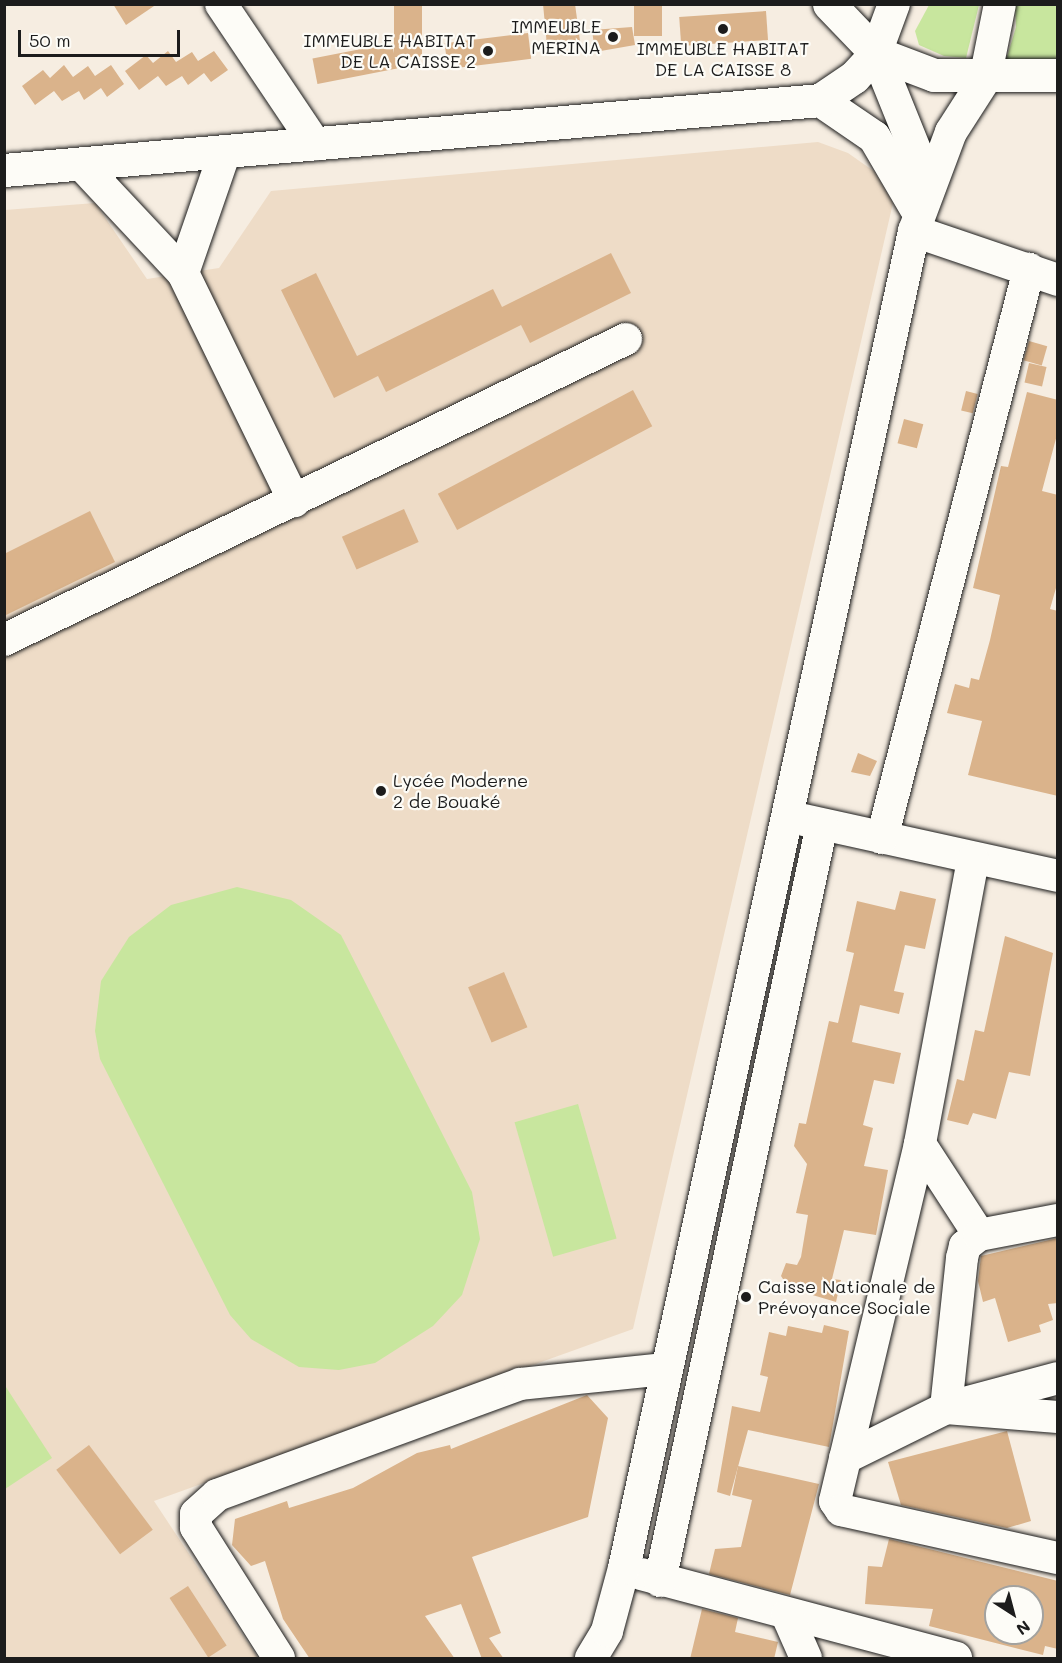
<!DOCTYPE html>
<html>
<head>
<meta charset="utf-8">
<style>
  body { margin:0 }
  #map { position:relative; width:1062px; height:1663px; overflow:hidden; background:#f6ede1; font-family:Mali,sans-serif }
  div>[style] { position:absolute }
  .built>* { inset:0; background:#eedcc7 }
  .green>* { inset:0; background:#c8e69e; transform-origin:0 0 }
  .building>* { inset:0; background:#dab38b; transform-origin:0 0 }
  .roads { filter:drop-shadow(0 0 2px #1c1c1c) drop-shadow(0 0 2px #1c1c1c) }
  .minor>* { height:32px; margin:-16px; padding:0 16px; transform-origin:16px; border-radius:16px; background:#fdfcf7 }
  .major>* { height:33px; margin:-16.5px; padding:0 16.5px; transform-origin:16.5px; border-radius:16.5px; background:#fdfcf7 }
  .dots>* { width:16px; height:16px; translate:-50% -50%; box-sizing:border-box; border:3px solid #fdfcf7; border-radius:50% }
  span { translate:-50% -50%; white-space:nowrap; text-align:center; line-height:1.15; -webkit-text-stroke:4.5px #fdfcf7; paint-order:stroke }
  .poi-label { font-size:18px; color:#1c1c1c }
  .right { translate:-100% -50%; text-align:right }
  .left { translate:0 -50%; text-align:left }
  .frame { position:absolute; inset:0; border:6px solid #1c1c1c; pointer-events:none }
  .north { position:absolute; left:984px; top:1585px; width:60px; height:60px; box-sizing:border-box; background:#fdfcf7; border:2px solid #a3a29f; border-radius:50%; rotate:144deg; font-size:16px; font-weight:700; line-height:24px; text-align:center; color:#1c1c1c }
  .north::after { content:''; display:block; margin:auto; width:21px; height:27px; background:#1c1c1c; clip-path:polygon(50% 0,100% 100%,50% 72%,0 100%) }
  .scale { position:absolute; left:18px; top:30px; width:162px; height:27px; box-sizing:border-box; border:3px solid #1c1c1c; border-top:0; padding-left:8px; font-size:18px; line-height:21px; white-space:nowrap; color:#1c1c1c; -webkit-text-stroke:4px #fdfcf7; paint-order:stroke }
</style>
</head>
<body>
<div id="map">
  <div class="built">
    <div style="clip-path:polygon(818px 142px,848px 153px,875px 172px,893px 203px,633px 1329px,154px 1501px,258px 1658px,5px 1658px,5px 210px,95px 203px,147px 279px,219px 268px,271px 191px)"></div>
  </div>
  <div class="green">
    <div style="clip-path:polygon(929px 5px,979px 5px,966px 58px,944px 56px,919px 45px,915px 31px)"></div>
    <div style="clip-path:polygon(1015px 5px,1057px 5px,1057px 62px,1004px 67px,1016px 27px)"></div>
    <div style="clip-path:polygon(237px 887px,291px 900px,341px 935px,472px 1192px,480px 1239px,462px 1295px,433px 1326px,375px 1363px,339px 1370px,299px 1367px,251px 1339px,230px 1315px,100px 1059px,95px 1031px,101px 981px,129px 937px,171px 905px)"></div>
    <div style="left:578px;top:1104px;width:140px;height:66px;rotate:74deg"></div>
    <div style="clip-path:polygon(4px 1384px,52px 1458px,5px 1489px,4px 1489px)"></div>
  </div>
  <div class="building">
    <div style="clip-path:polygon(113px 4px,157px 4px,126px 25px)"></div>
    <div style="left:394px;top:4px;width:28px;height:53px"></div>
    <div style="clip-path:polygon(543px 4px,575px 4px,580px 41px,547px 46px)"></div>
    <div style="left:634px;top:4px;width:28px;height:32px"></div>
    <div style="left:766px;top:11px;width:29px;height:87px;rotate:86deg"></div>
    <div style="clip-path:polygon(632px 27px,635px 45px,595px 52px,592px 30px)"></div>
    <div style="left:528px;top:33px;width:26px;height:84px;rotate:83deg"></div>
    <div style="left:392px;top:43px;width:26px;height:81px;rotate:79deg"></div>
    <div style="clip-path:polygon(168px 51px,176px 62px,192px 52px,198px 61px,214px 51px,228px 70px,211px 82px,204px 73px,188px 85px,182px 76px,166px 86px,158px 76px,139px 90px,125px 71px,146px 55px,153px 63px)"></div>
    <div style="clip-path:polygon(64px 65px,73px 77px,88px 66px,95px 76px,111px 65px,124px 84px,107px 97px,101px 88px,84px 100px,79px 91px,62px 101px,54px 91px,35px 105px,22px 86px,43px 70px,50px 78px)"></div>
    <div style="clip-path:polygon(611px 253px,631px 293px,530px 343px,521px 325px,386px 392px,378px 376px,334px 398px,281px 290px,316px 273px,357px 356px,493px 289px,502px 307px)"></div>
    <div style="left:1029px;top:341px;width:19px;height:20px;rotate:16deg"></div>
    <div style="left:1029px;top:363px;width:18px;height:20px;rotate:13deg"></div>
    <div style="left:633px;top:390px;width:41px;height:221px;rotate:62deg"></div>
    <div style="left:966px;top:391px;width:12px;height:20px;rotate:14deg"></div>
    <div style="clip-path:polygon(1027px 392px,1058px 400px,1058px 431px,1042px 491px,1058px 495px,1058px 581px,1050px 609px,1058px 611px,1058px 796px,968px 775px,982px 721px,947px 713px,955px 684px,969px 688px,971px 678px,979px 680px,990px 640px,1000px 595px,973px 588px,1001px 466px,1008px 467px)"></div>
    <div style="left:904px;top:419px;width:20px;height:25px;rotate:15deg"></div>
    <div style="left:404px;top:509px;width:36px;height:68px;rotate:66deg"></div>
    <div style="clip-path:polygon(90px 511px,115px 562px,4px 616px,4px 554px)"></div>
    <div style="clip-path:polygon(858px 753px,877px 761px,870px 776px,851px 772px)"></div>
    <div style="clip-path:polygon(900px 891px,936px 899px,925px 949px,905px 945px,894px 991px,904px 993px,899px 1014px,860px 1005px,852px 1042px,901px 1053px,894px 1084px,874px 1080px,863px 1125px,873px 1128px,864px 1166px,888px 1170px,876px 1235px,844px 1230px,832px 1279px,841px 1280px,836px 1302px,789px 1288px,781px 1276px,786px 1263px,797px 1265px,801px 1257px,808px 1215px,796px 1213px,807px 1164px,794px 1146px,799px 1123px,806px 1124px,829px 1021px,838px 1023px,854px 953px,846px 951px,857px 901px,895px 910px)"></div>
    <div style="clip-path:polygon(1005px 936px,1053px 953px,1030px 1076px,1009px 1072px,996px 1119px,973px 1113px,968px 1125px,947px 1120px,957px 1079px,964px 1081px,975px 1030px,984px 1032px)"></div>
    <div style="left:504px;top:972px;width:60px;height:39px;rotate:67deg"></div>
    <div style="clip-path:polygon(1058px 1238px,1058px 1303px,1048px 1304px,1053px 1320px,1039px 1325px,1041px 1332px,1008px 1342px,995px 1298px,983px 1302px,978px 1281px,981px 1256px)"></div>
    <div style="clip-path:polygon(824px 1325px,849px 1331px,829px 1447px,748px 1430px,730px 1496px,717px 1492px,732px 1406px,760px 1412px,768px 1377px,760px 1375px,769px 1332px,786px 1336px,788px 1326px,822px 1333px)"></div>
    <div style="clip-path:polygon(587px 1395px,608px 1418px,588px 1517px,472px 1557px,501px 1633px,489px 1638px,504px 1659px,482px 1659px,461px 1604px,425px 1616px,455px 1659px,310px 1659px,283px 1619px,265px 1561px,251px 1566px,232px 1545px,235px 1519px,287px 1501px,289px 1508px,353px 1488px,417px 1453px,450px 1445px,451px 1449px)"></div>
    <div style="clip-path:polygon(1007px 1431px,1031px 1521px,1007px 1528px,901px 1505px,888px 1462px)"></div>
    <div style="left:89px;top:1445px;width:106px;height:41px;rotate:53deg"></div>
    <div style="clip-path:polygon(738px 1466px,819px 1484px,790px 1595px,709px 1574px,715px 1549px,741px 1547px,752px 1500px,732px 1495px)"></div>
    <div style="clip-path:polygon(evenodd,889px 1539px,1058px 1581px,1058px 1649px,1045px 1646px,1043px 1655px,929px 1626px,933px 1609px,865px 1604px,868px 1566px,882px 1567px,889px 1539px,996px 1597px,1032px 1597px,1032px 1633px,996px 1633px,996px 1597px)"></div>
    <div style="left:188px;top:1586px;width:71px;height:22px;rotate:57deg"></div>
    <div style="clip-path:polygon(702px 1609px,738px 1618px,735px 1632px,778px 1642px,774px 1659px,690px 1659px)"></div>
  </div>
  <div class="roads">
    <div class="minor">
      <div style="left:221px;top:4px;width:169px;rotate:56.1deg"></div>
      <div style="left:894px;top:4px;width:52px;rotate:110.2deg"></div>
      <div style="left:876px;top:53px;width:107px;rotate:68deg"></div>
      <div style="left:916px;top:152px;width:50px;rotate:91.1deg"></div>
      <div style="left:81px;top:164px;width:149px;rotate:46.9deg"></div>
      <div style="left:183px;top:273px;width:254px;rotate:64deg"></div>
      <div style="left:914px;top:231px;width:152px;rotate:18.8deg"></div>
      <div style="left:183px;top:273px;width:128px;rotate:-70.9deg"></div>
      <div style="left:4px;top:640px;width:691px;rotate:-25.82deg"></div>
      <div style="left:804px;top:820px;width:260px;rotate:12.4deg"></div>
      <div style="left:882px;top:838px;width:588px;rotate:-75.51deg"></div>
      <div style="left:973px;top:860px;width:289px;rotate:100.6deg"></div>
      <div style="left:920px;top:1144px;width:367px;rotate:103.4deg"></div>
      <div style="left:835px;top:1501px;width:11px;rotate:56deg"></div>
      <div style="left:841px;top:1510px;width:222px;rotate:12.5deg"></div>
      <div style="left:920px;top:1144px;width:108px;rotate:57deg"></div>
      <div style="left:979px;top:1235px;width:18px;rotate:142deg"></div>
      <div style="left:965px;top:1246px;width:12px;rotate:104deg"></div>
      <div style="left:962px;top:1258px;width:151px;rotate:96.1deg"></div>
      <div style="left:946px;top:1408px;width:112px;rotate:4.6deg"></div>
      <div style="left:979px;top:1235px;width:80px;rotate:-10.8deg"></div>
      <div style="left:845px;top:1458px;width:113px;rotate:-26.3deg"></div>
      <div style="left:946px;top:1408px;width:116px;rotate:-15deg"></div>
      <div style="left:641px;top:1574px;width:326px;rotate:14.9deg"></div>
      <div style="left:660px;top:1581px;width:773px;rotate:-77.91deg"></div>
      <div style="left:787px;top:1615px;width:47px;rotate:66.2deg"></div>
      <div style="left:279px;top:1658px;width:155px;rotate:-122.4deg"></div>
      <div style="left:196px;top:1527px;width:13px;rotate:-90deg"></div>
      <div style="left:196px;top:1514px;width:28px;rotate:-42deg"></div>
      <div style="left:217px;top:1495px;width:323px;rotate:-20.1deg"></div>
      <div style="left:520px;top:1384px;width:147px;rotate:-5.9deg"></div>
      <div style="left:591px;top:1658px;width:31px;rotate:-59deg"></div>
      <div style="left:607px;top:1631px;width:65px;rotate:-74.9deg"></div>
      <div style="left:624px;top:1568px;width:1368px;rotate:-77.76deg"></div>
      <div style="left:914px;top:231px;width:106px;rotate:-69.5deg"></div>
      <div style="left:951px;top:132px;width:63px;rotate:-57.3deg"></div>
      <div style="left:985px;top:79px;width:76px;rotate:-78.7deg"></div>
    </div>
    <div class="major">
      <div style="left:829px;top:4px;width:68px;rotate:46.2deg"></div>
      <div style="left:876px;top:53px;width:62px;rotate:20.8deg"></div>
      <div style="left:934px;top:75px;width:124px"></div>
      <div style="left:820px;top:100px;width:65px;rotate:34.4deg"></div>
      <div style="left:874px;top:137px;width:81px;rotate:59.6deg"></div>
      <div style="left:4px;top:170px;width:819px;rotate:-4.9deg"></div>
      <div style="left:820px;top:100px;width:41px;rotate:-34.1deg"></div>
      <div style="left:854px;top:77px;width:33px;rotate:-47deg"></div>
    </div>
  </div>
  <div class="dots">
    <div style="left:723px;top:29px;background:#1c1c1c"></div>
    <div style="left:613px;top:37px;background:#1c1c1c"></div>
    <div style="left:488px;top:51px;background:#1c1c1c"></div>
    <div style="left:381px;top:791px;background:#1c1c1c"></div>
    <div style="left:746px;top:1297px;background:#1c1c1c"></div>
  </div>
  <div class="poi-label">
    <span class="right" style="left:601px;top:37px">IMMEUBLE<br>MERINA</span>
    <span class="right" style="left:476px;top:51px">IMMEUBLE HABITAT<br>DE LA CAISSE 2</span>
    <span style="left:723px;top:59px">IMMEUBLE HABITAT<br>DE LA CAISSE 8</span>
    <span class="left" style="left:393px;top:791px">Lycée Moderne<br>2 de Bouaké</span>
    <span class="left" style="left:758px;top:1297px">Caisse Nationale de<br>Prévoyance Sociale</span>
  </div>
  <div class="frame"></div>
  <div class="north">N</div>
  <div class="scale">50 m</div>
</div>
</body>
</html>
